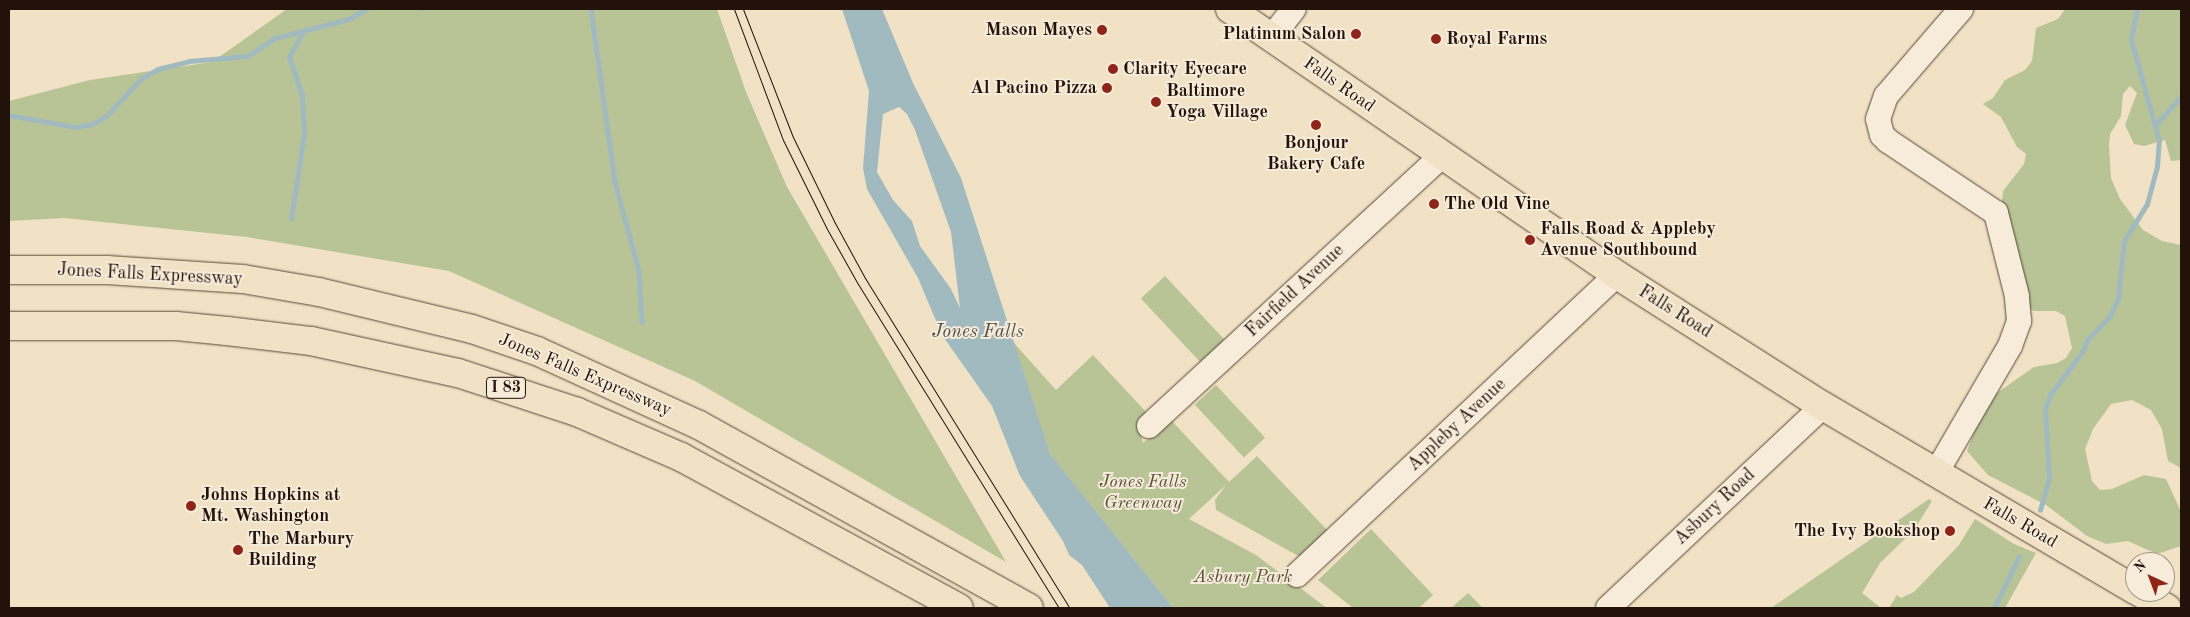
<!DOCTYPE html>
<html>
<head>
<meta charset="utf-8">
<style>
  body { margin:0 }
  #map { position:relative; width:2190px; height:617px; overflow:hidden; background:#f1e2c5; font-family:"Old Standard TT",serif }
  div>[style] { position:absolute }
  .green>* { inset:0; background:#b8c496; transform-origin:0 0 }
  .water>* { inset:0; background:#a1bac0 }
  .stream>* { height:4.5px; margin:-2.25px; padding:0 2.25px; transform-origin:2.25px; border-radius:2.25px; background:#a1bac0 }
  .roads { filter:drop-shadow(0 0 1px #564639) drop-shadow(0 0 1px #564639) }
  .minor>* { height:24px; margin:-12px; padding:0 12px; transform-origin:12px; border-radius:12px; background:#f6ecd9 }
  .major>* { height:28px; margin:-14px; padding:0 14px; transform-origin:14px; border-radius:14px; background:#f1e2c5 }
  .highway>* { height:28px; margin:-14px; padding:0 14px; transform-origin:14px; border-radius:14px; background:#f1e2c5 }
  .tram>* { height:1px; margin:-0.5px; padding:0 0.5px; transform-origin:0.5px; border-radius:0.5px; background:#22120a }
  .dots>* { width:14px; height:14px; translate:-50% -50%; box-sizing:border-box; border:2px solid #f6ecd9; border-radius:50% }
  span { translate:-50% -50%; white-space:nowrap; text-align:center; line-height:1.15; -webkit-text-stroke:4px #f6ecd9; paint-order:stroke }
  .shield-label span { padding:1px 4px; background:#f6ecd9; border:1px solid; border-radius:4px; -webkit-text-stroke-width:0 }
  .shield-label { font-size:16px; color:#22120a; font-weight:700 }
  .poi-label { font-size:18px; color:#22120a; font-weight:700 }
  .right { translate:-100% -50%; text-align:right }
  .left { translate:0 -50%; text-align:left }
  .street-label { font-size:18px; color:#22120a }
  .park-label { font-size:18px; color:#56503b; font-style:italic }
  .water-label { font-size:19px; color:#4e4d4a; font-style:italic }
  .frame { position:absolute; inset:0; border:10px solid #22120a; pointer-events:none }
  .north { position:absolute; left:2125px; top:552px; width:50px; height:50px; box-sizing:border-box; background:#f6ecd9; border:1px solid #a19586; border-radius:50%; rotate:317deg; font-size:14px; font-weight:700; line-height:20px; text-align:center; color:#22120a }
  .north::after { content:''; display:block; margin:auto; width:18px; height:22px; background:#8f2418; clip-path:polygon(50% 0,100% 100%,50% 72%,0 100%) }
</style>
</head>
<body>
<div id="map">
  <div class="green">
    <div style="clip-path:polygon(287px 9px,717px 9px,746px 92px,787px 187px,1006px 562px,695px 381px,449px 271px,247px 237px,64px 218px,9px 221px,9px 101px,90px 80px,212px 62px)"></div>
    <div style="clip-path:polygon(2065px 9px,2181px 9px,2181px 160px,2171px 161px,2165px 140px,2144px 146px,2134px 144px,2125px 125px,2137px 93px,2130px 86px,2123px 94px,2121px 116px,2110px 134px,2109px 145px,2111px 178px,2120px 199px,2143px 230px,2162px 241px,2181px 245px,2181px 468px,2168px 461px,2162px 429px,2151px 410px,2132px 400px,2111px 404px,2093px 429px,2085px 449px,2092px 481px,2100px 490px,2112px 489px,2144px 475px,2166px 479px,2181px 512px,2181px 546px,2157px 554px,2128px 541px,2106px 544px,2087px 536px,2046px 505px,1988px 475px,1967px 451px,1982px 410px,1997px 393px,2034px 367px,2057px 363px,2066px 358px,2072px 348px,2065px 316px,2056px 311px,2034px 311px,2025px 306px,2002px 202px,2003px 191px,2024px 164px,2026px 154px,2017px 147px,2001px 117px,1983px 104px,1993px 98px,2005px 80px,2025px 70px,2032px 61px,2036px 28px,2058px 19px)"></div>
    <div style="left:1165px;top:276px;width:89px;height:33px;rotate:47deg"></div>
    <div style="clip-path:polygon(1013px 342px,1056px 390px,1093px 355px,1148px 414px,1140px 431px,1143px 443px,1170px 419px,1229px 482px,1257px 456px,1329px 532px,1300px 557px,1216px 510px,1215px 500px,1226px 485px,1189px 519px,1256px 555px,1327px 608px,1173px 608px,1050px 455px)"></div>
    <div style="left:1216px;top:385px;width:72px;height:29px;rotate:47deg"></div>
    <div style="clip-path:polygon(1929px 499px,1932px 501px,1914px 530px,1880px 563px,1862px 593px,1881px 608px,1771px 608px)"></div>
    <div style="clip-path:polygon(1975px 519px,2014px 544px,2036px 553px,2005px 608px,1889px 608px,1897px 595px,1901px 598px,1914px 592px,1959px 545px)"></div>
    <div style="clip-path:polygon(1371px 529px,1433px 595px,1419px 608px,1353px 608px,1318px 580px)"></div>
    <div style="clip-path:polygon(1468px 593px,1483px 608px,1451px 608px)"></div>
  </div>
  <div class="water">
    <div style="clip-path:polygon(evenodd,842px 9px,882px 9px,913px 83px,961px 178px,1050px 454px,1173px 608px,1110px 608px,1082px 565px,1069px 555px,1063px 541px,1020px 476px,992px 406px,942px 335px,918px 278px,867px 189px,863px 168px,869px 91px,842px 9px,899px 107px,907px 114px,915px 130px,951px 232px,960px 308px,951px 289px,920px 246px,912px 221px,893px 200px,877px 172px,883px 114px,899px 107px)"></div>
  </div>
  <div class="stream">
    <div style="left:422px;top:9px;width:1px"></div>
    <div style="left:591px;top:9px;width:175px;rotate:82.1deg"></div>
    <div style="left:615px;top:182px;width:92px;rotate:74.9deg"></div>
    <div style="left:639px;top:271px;width:51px;rotate:86.6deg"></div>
    <div style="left:9px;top:115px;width:67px;rotate:10.3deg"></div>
    <div style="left:75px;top:127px;width:18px;rotate:-9deg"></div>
    <div style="left:93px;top:124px;width:15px;rotate:-32deg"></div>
    <div style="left:106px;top:116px;width:52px;rotate:-46.5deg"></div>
    <div style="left:142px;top:78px;width:18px;rotate:-29deg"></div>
    <div style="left:158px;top:69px;width:32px;rotate:-14deg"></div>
    <div style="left:189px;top:61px;width:59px;rotate:-4.8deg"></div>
    <div style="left:248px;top:56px;width:32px;rotate:-34deg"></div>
    <div style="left:275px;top:38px;width:76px;rotate:-14.4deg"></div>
    <div style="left:349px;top:19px;width:20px;rotate:-30deg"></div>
    <div style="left:2155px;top:126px;width:40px;rotate:-49deg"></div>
    <div style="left:291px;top:219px;width:86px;rotate:-81.3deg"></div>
    <div style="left:304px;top:134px;width:38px;rotate:-93deg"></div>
    <div style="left:302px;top:96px;width:41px;rotate:-108.4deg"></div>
    <div style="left:289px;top:57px;width:29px;rotate:-61deg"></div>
    <div style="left:2040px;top:510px;width:32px;rotate:-74deg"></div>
    <div style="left:2049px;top:479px;width:70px;rotate:-93.3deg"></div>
    <div style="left:2045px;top:409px;width:15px;rotate:-70deg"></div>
    <div style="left:2050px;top:395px;width:54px;rotate:-53.3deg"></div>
    <div style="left:2082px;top:352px;width:14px;rotate:-65deg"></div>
    <div style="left:2088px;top:339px;width:32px;rotate:-46deg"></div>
    <div style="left:2110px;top:316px;width:19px;rotate:-65deg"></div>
    <div style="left:2118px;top:299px;width:58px;rotate:-84.1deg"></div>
    <div style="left:2124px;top:241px;width:44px;rotate:-58.1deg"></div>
    <div style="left:2147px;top:204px;width:38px;rotate:-75deg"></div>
    <div style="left:2157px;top:167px;width:26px;rotate:-86deg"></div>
    <div style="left:2159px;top:141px;width:105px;rotate:-105.5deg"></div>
    <div style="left:2131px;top:40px;width:32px;rotate:-79deg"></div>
    <div style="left:1994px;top:608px;width:57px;rotate:-63.9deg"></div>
  </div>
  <div class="roads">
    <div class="minor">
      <div style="left:1271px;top:38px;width:37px;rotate:-52deg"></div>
      <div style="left:1149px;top:426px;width:398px;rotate:-42.7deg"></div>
      <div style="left:1936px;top:473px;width:147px;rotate:-59.8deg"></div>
      <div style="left:2010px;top:346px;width:27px;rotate:-70deg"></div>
      <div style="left:2019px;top:321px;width:25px;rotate:-95deg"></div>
      <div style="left:2017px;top:296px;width:86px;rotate:-104.2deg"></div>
      <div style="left:1996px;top:213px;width:130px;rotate:-146.3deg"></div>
      <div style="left:1888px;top:141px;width:8px;rotate:-135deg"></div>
      <div style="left:1882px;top:135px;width:16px;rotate:-104deg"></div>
      <div style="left:1878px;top:119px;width:24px;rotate:-71deg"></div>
      <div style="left:1886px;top:96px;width:115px;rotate:-49.2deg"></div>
      <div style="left:1297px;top:575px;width:439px;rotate:-43.2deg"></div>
      <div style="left:1608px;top:608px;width:295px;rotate:-43.2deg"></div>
    </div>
    <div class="major">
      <div style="left:1230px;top:9px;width:470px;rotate:34.5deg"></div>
      <div style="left:1617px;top:275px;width:244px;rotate:32.5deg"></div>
      <div style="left:1823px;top:406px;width:362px;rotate:30.5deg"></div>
      <div style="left:2139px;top:592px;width:32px;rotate:30deg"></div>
    </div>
    <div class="highway">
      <div style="left:9px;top:270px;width:98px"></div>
      <div style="left:107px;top:270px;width:136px;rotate:3.8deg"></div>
      <div style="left:243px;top:279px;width:77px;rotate:9.7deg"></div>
      <div style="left:319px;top:292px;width:157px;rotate:13.6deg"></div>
      <div style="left:472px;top:329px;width:69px;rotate:18.7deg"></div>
      <div style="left:537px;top:351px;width:178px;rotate:24.6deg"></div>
      <div style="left:699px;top:425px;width:377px;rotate:29deg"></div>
      <div style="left:9px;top:326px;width:167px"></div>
      <div style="left:176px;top:326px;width:51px;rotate:5.6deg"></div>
      <div style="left:227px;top:331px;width:85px;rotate:6.8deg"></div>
      <div style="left:311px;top:341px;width:150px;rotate:12.3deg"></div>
      <div style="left:458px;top:373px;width:125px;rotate:18.1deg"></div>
      <div style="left:577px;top:412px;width:113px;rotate:23.4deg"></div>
      <div style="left:681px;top:457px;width:316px;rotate:28.5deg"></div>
    </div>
  </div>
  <div class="tram">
    <div style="left:734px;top:9px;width:140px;rotate:69.5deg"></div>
    <div style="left:783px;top:140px;width:99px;rotate:63.7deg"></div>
    <div style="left:827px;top:229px;width:63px;rotate:60.6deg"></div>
    <div style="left:858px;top:284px;width:381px;rotate:58.2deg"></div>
    <div style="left:743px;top:9px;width:135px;rotate:68.7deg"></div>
    <div style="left:792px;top:135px;width:98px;rotate:64deg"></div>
    <div style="left:835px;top:223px;width:63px;rotate:61.4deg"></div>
    <div style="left:865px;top:278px;width:388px;rotate:58.2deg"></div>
  </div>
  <div class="dots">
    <div style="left:1102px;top:30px;background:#8f2418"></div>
    <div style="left:1356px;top:34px;background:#8f2418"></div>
    <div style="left:1436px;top:39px;background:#8f2418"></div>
    <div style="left:1113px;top:69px;background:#8f2418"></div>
    <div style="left:1107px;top:88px;background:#8f2418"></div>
    <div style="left:1156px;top:102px;background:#8f2418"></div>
    <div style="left:1316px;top:125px;background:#8f2418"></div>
    <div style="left:1434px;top:204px;background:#8f2418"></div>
    <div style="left:1530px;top:240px;background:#8f2418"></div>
    <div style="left:191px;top:506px;background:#8f2418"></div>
    <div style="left:1950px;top:531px;background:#8f2418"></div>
    <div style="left:238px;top:550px;background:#8f2418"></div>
  </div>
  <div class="shield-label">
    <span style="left:506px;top:388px">I 83</span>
  </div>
  <div class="poi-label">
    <span class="right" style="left:1092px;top:30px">Mason Mayes</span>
    <span class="right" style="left:1346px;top:34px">Platinum Salon</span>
    <span class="left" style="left:1446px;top:39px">Royal Farms</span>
    <span class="left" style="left:1123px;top:69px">Clarity Eyecare</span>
    <span class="right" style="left:1097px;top:88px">Al Pacino Pizza</span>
    <span class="left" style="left:1166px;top:102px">Baltimore<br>Yoga Village</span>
    <span style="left:1316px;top:154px">Bonjour<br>Bakery Cafe</span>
    <span class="left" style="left:1444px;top:204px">The Old Vine</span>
    <span class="left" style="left:1540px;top:240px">Falls Road &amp; Appleby<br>Avenue Southbound</span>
    <span class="left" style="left:201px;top:506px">Johns Hopkins at<br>Mt. Washington</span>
    <span class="right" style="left:1940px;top:531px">The Ivy Bookshop</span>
    <span class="left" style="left:248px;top:550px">The Marbury<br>Building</span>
  </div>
  <div class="street-label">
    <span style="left:1339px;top:85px;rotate:35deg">Falls Road</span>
    <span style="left:150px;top:275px;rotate:3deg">Jones Falls Expressway</span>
    <span style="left:1295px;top:291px;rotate:-43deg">Fairfield Avenue</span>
    <span style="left:1675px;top:312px;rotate:32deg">Falls Road</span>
    <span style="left:585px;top:375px;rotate:23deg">Jones Falls Expressway</span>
    <span style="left:1457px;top:425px;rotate:-43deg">Appleby Avenue</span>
    <span style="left:1715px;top:507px;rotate:-43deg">Asbury Road</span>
    <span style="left:2020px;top:523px;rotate:30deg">Falls Road</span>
  </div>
  <div class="park-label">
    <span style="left:1143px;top:493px">Jones Falls<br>Greenway</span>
    <span style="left:1243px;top:577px">Asbury Park</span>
  </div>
  <div class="water-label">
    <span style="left:978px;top:333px">Jones Falls</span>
  </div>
  <div class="frame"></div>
  <div class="north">N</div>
</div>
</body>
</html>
